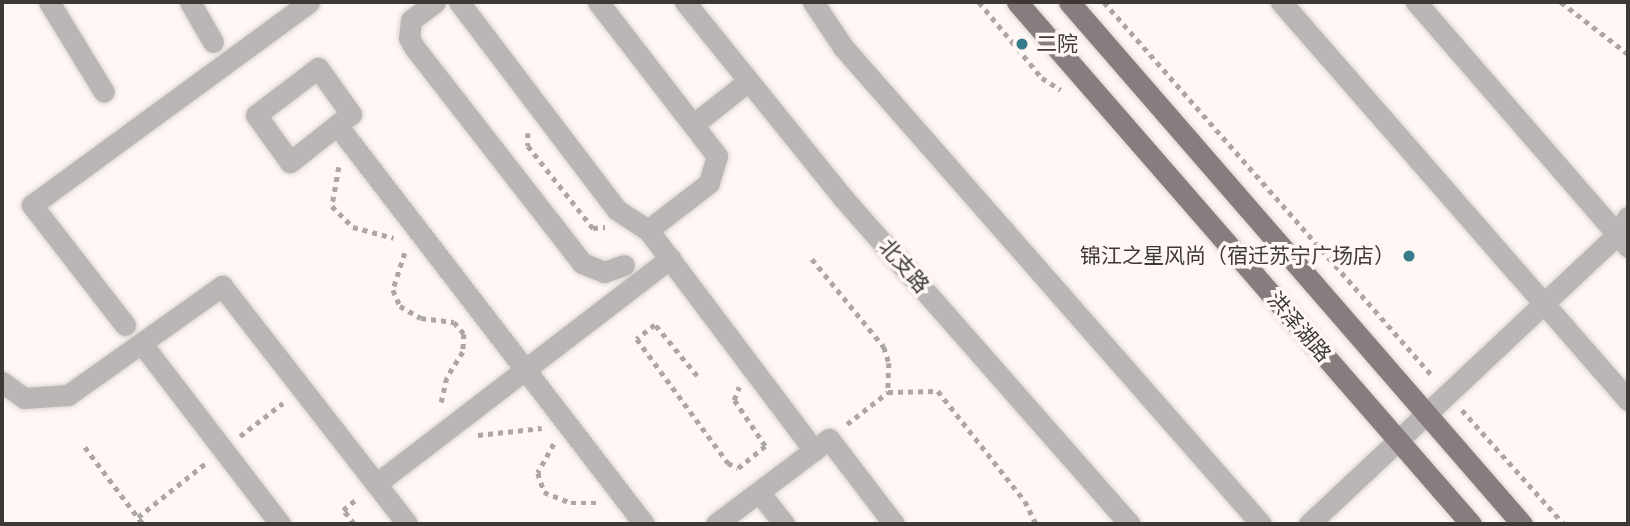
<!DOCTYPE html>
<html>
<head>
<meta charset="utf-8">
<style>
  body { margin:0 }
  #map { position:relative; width:1630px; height:526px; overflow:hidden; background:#fef7f4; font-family:"Space Grotesk","Noto Sans SC",sans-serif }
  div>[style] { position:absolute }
  .path>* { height:4.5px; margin-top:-2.25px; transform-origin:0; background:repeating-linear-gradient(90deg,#ada7a4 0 5px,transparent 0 10px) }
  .roads { filter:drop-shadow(0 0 2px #dbd5d2) drop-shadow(0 0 2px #dbd5d2) }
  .minor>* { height:21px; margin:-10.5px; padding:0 10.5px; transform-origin:10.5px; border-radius:10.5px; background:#bbb5b5 }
  .major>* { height:21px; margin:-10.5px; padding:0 10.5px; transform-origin:10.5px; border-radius:10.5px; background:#877c7e }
  .dots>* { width:19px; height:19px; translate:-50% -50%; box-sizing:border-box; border:4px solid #fef7f4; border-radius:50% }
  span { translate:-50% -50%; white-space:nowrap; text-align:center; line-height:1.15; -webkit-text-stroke:7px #fef7f4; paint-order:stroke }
  .poi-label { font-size:21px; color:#3e3937 }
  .left { translate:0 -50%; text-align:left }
  .right { translate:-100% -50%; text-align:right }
  .street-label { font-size:21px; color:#3e3937 }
  .frame { position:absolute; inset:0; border:4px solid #3e3937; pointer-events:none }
</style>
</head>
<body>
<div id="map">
  <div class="path">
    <div style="left:979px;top:2px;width:99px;rotate:50.3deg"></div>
    <div style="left:1042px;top:78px;width:22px;rotate:32deg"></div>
    <div style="left:1104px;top:2px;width:499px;rotate:48.7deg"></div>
    <div style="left:1561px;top:2px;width:85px;rotate:37.8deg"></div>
    <div style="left:528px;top:133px;width:13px;rotate:90deg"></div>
    <div style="left:528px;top:146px;width:105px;rotate:51.6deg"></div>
    <div style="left:593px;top:228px;width:12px;rotate:-5deg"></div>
    <div style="left:339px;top:167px;width:40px;rotate:100deg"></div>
    <div style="left:332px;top:206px;width:30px;rotate:45deg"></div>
    <div style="left:353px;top:227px;width:42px;rotate:15deg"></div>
    <div style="left:405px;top:253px;width:39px;rotate:108deg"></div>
    <div style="left:393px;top:290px;width:17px;rotate:66deg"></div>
    <div style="left:400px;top:306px;width:24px;rotate:30deg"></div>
    <div style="left:421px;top:318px;width:33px;rotate:7deg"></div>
    <div style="left:454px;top:322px;width:16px;rotate:50deg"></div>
    <div style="left:464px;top:334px;width:18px;rotate:93deg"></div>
    <div style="left:463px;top:352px;width:31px;rotate:122deg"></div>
    <div style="left:447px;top:378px;width:28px;rotate:103deg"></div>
    <div style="left:812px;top:259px;width:114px;rotate:50.7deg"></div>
    <div style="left:884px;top:347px;width:17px;rotate:73deg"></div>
    <div style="left:889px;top:363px;width:29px;rotate:92deg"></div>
    <div style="left:697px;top:376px;width:66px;rotate:-129.5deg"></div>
    <div style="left:655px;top:325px;width:23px;rotate:142deg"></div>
    <div style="left:637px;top:339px;width:154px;rotate:53.7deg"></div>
    <div style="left:728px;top:463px;width:11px;rotate:27deg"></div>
    <div style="left:738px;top:468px;width:35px;rotate:-39deg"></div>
    <div style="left:765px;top:446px;width:55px;rotate:-124deg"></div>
    <div style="left:734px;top:400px;width:14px;rotate:-69deg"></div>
    <div style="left:1462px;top:410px;width:153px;rotate:48.2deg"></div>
    <div style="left:847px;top:424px;width:52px;rotate:-38deg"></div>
    <div style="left:888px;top:392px;width:50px;rotate:-1.1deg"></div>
    <div style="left:938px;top:391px;width:140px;rotate:51.7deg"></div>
    <div style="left:1025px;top:501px;width:25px;rotate:64deg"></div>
    <div style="left:478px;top:435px;width:64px;rotate:-6.2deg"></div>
    <div style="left:240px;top:436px;width:54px;rotate:-37.5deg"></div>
    <div style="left:554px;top:444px;width:33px;rotate:119deg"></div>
    <div style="left:538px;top:473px;width:20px;rotate:72deg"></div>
    <div style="left:544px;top:492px;width:29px;rotate:22deg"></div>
    <div style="left:571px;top:503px;width:27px"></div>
    <div style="left:85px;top:447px;width:96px;rotate:53deg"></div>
    <div style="left:138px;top:517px;width:87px;rotate:-38.5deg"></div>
    <div style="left:354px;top:524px;width:18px;rotate:-128deg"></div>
    <div style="left:343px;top:510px;width:19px;rotate:-39deg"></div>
  </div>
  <div class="roads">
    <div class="minor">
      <div style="left:49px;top:2px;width:105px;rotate:58.6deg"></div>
      <div style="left:190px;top:2px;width:46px;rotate:60.1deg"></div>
      <div style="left:435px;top:2px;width:30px;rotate:143deg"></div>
      <div style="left:411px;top:20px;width:18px;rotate:96deg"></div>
      <div style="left:409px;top:38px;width:10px;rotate:61deg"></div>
      <div style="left:414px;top:47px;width:274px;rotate:52.1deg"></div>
      <div style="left:582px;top:263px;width:24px;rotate:22deg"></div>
      <div style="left:604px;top:272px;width:21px;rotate:-19deg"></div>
      <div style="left:459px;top:2px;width:261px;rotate:52.8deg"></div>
      <div style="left:617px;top:210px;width:37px;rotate:33deg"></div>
      <div style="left:598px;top:2px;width:195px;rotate:52.3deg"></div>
      <div style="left:717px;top:156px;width:28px;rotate:107deg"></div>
      <div style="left:709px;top:183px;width:77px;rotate:142.4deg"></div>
      <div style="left:648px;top:230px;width:276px;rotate:53deg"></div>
      <div style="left:685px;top:2px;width:253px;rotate:51.1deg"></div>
      <div style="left:844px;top:199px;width:433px;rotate:48.7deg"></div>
      <div style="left:813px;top:2px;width:54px;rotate:56.3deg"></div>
      <div style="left:843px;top:47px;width:634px;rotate:48.77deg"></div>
      <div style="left:1281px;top:2px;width:528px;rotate:48.92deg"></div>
      <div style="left:1416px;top:2px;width:324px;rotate:49.1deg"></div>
      <div style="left:318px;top:68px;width:57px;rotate:54.3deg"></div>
      <div style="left:351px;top:114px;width:78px;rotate:141.8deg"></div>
      <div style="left:290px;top:162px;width:58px;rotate:-125.9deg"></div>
      <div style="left:256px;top:115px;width:78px;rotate:-37.2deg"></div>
      <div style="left:694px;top:124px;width:66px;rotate:-38.3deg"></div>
      <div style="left:337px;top:125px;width:503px;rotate:52.42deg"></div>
      <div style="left:125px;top:325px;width:152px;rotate:-127.8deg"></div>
      <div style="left:32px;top:205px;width:343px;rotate:-36.2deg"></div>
      <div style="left:142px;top:344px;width:227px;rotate:52.5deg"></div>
      <div style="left:2px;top:382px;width:27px;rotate:36deg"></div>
      <div style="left:24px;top:398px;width:44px;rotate:-3.9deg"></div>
      <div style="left:68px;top:395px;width:189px;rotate:-35.3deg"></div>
      <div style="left:222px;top:286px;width:301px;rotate:52.1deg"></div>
      <div style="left:376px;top:484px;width:371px;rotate:-37.5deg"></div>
      <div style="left:759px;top:492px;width:41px;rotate:52deg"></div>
      <div style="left:716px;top:524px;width:141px;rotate:-37deg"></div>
      <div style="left:829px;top:439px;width:107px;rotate:52.6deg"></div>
      <div style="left:1309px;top:524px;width:422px;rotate:-43.2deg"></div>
      <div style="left:1617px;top:235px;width:21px;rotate:-59deg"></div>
    </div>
    <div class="major">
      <div style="left:1017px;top:2px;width:692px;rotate:48.99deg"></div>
      <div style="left:1069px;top:2px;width:691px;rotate:49.05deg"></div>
    </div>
  </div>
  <div class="dots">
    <div style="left:1022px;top:44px;background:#377a8a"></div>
    <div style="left:1409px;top:256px;background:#377a8a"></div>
  </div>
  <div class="poi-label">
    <span class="left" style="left:1036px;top:44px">二院</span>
    <span class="right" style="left:1395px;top:256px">锦江之星风尚（宿迁苏宁广场店）</span>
  </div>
  <div class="street-label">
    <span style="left:904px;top:266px;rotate:49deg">北支路</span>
    <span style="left:1299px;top:327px;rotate:49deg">洪泽湖路</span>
  </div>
  <div class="frame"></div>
</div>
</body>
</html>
